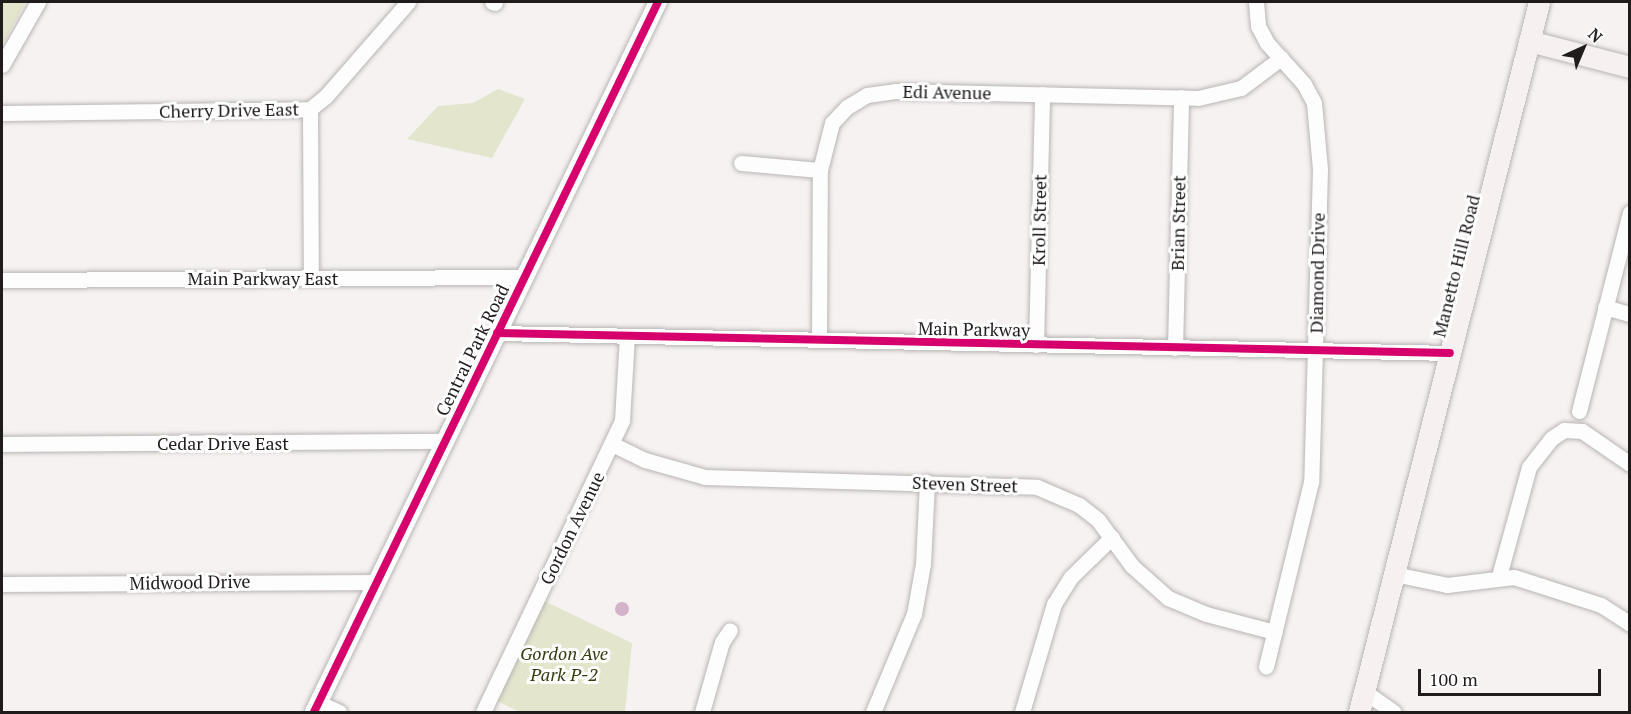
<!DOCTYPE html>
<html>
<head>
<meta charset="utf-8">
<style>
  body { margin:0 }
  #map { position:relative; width:1631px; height:714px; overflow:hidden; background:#f6f2f1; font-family:"PT Serif",serif }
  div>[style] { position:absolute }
  .green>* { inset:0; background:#e3e5cd }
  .water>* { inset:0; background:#d4b2ca }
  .round { border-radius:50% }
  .roads { filter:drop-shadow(0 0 2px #b8b5b4) drop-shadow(0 0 2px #b8b5b4) }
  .minor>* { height:15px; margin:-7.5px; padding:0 7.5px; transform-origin:7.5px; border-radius:7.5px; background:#fefdfd }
  .tertiary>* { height:18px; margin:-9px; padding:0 9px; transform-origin:9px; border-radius:9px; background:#fefdfd }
  .secondary>* { height:21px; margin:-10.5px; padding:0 10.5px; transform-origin:10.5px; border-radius:10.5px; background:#f6f0f1 }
  .cycleway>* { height:8px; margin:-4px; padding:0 4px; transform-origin:4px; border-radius:4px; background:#d6006c }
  span { translate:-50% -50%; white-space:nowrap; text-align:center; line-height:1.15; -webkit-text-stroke:6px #fff; paint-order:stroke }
  .street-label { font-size:18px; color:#1f1c1b }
  .park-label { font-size:18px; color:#35390e; font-style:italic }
  .frame { position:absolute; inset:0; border:3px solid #1f1c1b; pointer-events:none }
  .north { position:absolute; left:1553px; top:18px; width:60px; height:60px; -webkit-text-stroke:4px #fff; paint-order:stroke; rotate:44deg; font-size:16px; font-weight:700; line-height:24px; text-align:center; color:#1f1c1b }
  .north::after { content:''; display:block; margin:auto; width:21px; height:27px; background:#1f1c1b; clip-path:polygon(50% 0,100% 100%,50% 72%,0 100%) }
  .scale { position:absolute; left:1418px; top:669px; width:183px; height:27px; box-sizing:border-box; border:3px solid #1f1c1b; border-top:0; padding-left:8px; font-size:18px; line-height:21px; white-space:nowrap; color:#1f1c1b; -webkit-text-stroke:4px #fff; paint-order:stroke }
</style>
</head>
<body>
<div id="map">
  <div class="green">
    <div style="clip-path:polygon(2px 2px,26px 2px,2px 45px)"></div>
    <div style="clip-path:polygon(498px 89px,525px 99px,492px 158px,407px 139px,438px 106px,473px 103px)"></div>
    <div style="clip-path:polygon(542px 600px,632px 643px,625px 712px,520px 712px,493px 699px)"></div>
  </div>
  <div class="water">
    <div class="round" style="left:615px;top:602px;width:14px;height:14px"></div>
  </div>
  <div class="roads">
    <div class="minor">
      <div style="left:492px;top:2px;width:3px;rotate:18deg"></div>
      <div style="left:1256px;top:2px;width:24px;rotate:85deg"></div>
      <div style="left:1258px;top:26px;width:19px;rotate:62deg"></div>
      <div style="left:1267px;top:43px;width:55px;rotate:47.9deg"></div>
      <div style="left:1304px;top:84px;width:21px;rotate:62deg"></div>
      <div style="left:1314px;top:103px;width:66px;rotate:84.8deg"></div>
      <div style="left:1320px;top:169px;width:313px;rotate:91.6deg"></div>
      <div style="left:1311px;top:482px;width:190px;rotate:103.7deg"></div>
      <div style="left:2px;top:65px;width:73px;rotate:-60.3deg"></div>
      <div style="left:310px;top:109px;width:168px;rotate:89.7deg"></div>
      <div style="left:2px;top:113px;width:308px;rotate:-0.7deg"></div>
      <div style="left:310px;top:109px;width:21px;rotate:-39deg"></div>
      <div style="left:326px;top:96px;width:125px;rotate:-48.9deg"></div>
      <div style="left:741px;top:163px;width:79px;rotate:5.1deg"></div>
      <div style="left:2px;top:280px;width:522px;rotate:-0.33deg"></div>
      <div style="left:1605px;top:307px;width:26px;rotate:16deg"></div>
      <div style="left:497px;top:333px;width:953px;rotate:1.2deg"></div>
      <div style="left:819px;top:340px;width:170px;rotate:-89.7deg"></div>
      <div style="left:820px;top:170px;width:49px;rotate:-75.7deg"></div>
      <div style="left:832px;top:123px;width:22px;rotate:-47deg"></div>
      <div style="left:847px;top:107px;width:23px;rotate:-31deg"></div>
      <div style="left:867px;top:95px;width:28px;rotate:-8deg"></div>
      <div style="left:895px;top:91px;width:303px;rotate:1.3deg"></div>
      <div style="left:1198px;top:98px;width:44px;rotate:-13.1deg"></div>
      <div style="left:1241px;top:88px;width:50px;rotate:-36.9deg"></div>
      <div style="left:1036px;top:345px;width:251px;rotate:-88.6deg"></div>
      <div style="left:1175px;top:348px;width:251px;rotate:-88.6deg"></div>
      <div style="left:1579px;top:411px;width:205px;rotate:-75.6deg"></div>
      <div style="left:2px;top:444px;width:442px;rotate:-0.4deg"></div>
      <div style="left:612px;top:444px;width:37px;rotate:26deg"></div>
      <div style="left:645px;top:460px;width:62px;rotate:15.8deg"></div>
      <div style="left:705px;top:477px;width:332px;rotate:1.7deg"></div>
      <div style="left:1037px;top:487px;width:46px;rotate:23.2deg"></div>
      <div style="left:1079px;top:505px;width:24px;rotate:38deg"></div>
      <div style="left:1098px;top:520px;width:57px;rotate:53.5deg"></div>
      <div style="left:1132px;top:566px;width:48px;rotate:41.6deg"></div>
      <div style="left:1168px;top:598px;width:41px;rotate:22.8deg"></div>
      <div style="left:1206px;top:614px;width:71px;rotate:14.6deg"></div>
      <div style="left:1394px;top:574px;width:54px;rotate:11.7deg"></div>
      <div style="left:1447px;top:585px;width:67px;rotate:-6.8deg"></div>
      <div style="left:1514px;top:577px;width:91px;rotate:17.8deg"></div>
      <div style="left:1601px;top:605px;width:35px;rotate:33deg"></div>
      <div style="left:1499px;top:576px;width:113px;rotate:-74.6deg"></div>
      <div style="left:1529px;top:467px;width:37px;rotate:-52deg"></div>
      <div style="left:1552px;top:438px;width:14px;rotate:-34deg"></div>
      <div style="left:1564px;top:430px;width:18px;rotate:3deg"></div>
      <div style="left:1582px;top:431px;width:58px;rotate:34.5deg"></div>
      <div style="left:2px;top:584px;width:376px;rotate:-0.3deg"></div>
      <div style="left:1365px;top:692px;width:35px;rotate:35deg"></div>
      <div style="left:319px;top:703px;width:22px;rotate:24deg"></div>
      <div style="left:483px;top:712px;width:323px;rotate:-64.5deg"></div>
      <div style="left:622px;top:420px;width:84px;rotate:-86.6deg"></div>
      <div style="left:702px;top:712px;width:73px;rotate:-74.1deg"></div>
      <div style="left:722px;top:642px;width:14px;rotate:-56deg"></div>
      <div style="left:873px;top:712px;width:106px;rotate:-67.3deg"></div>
      <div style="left:914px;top:614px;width:51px;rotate:-79.8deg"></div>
      <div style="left:923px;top:564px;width:82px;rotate:-87.2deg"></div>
      <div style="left:1022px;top:712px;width:113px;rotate:-73.5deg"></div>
      <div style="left:1054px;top:604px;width:32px;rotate:-58deg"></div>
      <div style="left:1071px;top:577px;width:57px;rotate:-44.3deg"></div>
    </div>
    <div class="tertiary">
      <div style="left:314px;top:712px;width:789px;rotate:-64.15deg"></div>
    </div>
    <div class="secondary">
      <div style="left:1529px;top:41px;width:104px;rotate:14.4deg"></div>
      <div style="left:1359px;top:712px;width:732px;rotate:-75.77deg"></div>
    </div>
  </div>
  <div class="cycleway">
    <div style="left:497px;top:333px;width:953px;rotate:1.2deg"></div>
    <div style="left:314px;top:712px;width:789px;rotate:-64.15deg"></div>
  </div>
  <div class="street-label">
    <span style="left:947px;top:92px;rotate:1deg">Edi Avenue</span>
    <span style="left:229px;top:110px;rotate:-1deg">Cherry Drive East</span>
    <span style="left:1039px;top:220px;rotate:-89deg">Kroll Street</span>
    <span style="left:1178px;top:223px;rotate:-89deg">Brian Street</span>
    <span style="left:1456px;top:266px;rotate:-76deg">Manetto Hill Road</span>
    <span style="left:1317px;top:273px;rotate:-89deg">Diamond Drive</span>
    <span style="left:263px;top:278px">Main Parkway East</span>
    <span style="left:974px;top:329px;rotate:1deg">Main Parkway</span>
    <span style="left:472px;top:350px;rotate:-64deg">Central Park Road</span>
    <span style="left:223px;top:443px">Cedar Drive East</span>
    <span style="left:965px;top:484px;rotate:2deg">Steven Street</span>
    <span style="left:572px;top:528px;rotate:-64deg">Gordon Avenue</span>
    <span style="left:190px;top:582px;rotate:-1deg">Midwood Drive</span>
  </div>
  <div class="park-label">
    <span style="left:564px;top:664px">Gordon Ave<br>Park P-2</span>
  </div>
  <div class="frame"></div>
  <div class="north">N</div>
  <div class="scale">100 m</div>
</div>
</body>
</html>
